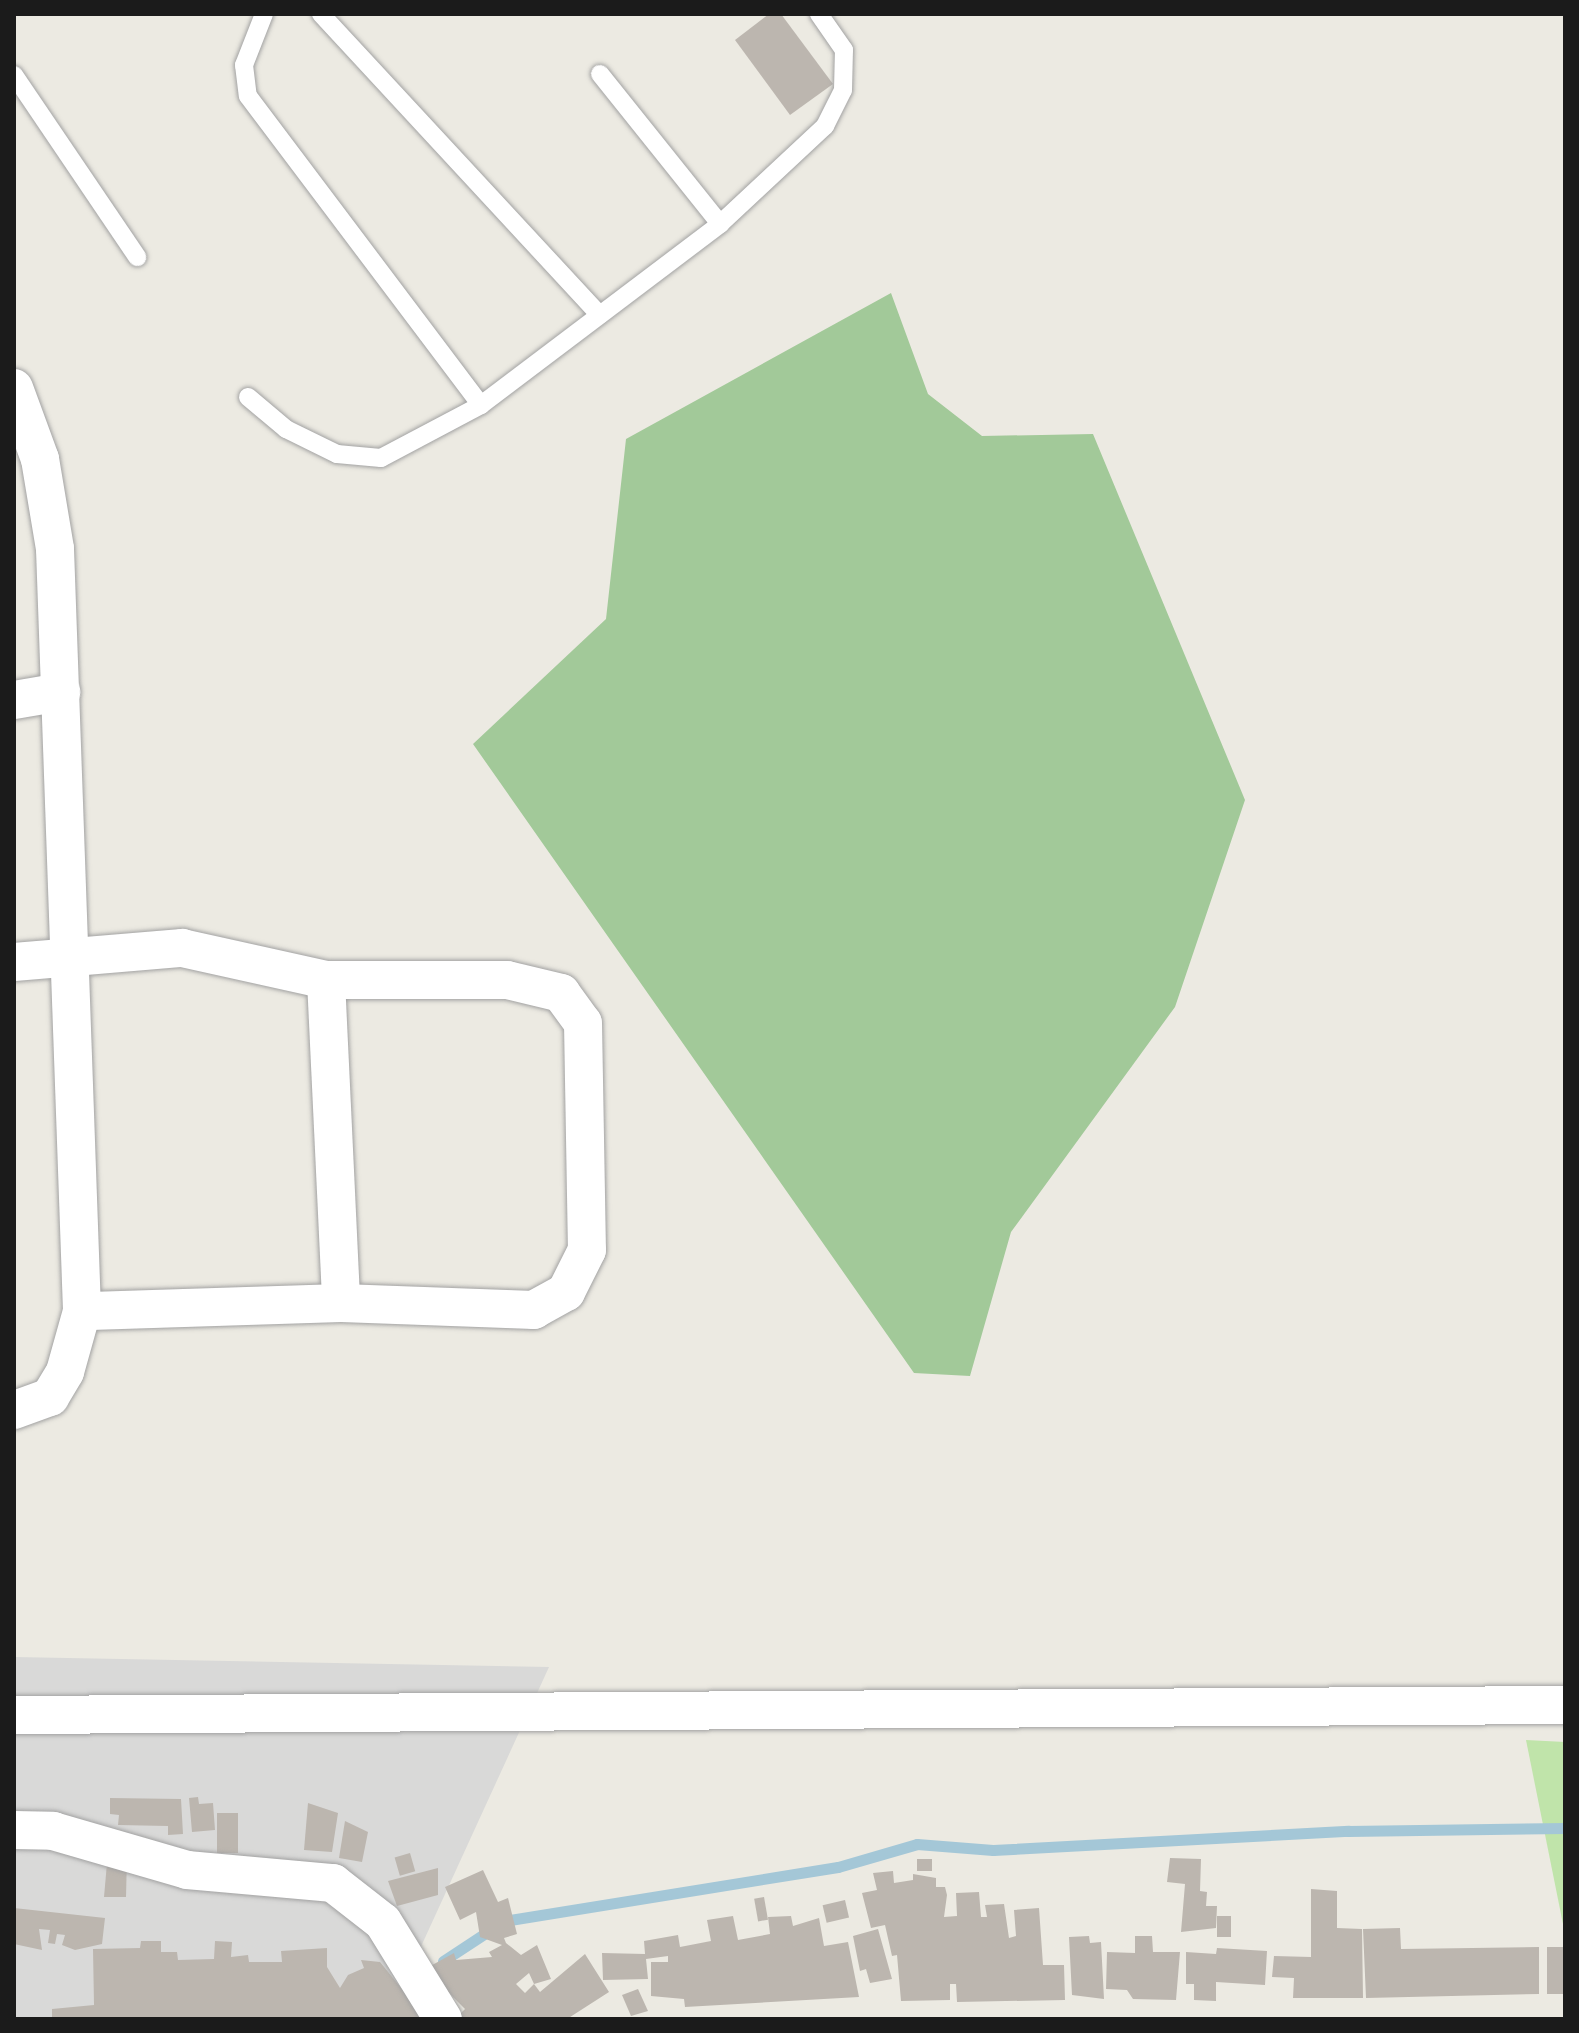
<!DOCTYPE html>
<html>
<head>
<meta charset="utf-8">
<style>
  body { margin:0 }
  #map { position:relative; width:1579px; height:2033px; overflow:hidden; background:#eceae2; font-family:"Space Grotesk",sans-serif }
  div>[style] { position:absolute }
  .residential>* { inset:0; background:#d9d9d8 }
  .grass>* { inset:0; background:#c0e4aa }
  .forest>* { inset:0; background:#a2c999 }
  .stream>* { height:11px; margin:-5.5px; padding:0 5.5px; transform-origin:5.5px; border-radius:5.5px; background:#a4c7d7 }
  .building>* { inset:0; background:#bcb6af; transform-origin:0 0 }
  .roads { filter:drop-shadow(0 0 2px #a2a2a2) drop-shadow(0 0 2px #a2a2a2) }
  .service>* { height:18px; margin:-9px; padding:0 9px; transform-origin:9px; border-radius:9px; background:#fff }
  .minor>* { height:38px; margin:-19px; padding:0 19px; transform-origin:19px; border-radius:19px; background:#fff }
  span { translate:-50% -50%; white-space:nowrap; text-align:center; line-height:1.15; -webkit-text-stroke:6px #fff; paint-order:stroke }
  .frame { position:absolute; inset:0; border:16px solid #1b1b1b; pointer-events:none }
</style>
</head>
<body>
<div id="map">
  <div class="residential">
    <div style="clip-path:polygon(14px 1657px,549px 1667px,413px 1964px,449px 2019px,14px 2019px)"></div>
  </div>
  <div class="grass">
    <div style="clip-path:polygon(1526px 1740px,1565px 1742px,1565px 1934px)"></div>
  </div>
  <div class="forest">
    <div style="clip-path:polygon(891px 293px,928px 394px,982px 436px,1093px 434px,1245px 800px,1175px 1007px,1011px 1232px,970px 1376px,914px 1373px,473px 744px,606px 619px,626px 439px)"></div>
  </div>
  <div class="stream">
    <div style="left:443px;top:1961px;width:73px;rotate:-33.3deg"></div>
    <div style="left:504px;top:1921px;width:338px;rotate:-9.2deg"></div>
    <div style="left:838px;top:1867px;width:82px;rotate:-16.2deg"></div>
    <div style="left:917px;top:1844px;width:76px;rotate:4.5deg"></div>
    <div style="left:993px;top:1850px;width:356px;rotate:-3.1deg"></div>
    <div style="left:1348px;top:1831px;width:217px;rotate:-0.8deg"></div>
  </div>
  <div class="building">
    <div style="clip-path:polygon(769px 14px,781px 14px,833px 84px,790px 115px,735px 40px)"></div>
    <div style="clip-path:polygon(198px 1797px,199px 1804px,213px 1803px,215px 1830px,192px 1832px,189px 1798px)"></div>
    <div style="clip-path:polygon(110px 1798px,181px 1799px,183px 1834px,168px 1835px,168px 1826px,118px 1825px,119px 1815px,110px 1814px)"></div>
    <div style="clip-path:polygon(308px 1803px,338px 1813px,332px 1852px,304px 1850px)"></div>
    <div style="left:217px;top:1813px;width:21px;height:40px"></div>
    <div style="clip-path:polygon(345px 1821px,368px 1832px,362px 1862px,339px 1858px)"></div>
    <div style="clip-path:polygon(108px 1852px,127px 1856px,126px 1897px,104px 1897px)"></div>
    <div style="left:410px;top:1853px;width:19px;height:16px;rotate:74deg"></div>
    <div style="clip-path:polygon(1170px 1858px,1201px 1859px,1200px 1891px,1207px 1892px,1206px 1906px,1217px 1906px,1216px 1928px,1181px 1932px,1185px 1884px,1167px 1882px)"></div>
    <div style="left:917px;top:1859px;width:15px;height:12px"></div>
    <div style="clip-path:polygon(438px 1868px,438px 1895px,397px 1906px,388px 1881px)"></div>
    <div style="clip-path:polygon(evenodd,483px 1870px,498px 1902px,508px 1898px,517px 1934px,504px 1938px,506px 1943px,521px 1955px,537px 1945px,551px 1979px,534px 1984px,540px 1992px,585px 1954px,609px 1992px,567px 2019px,455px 2019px,465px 2009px,425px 1969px,454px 1953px,456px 1960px,492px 1957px,489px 1952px,502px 1945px,480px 1937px,476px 1912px,460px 1920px,445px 1887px,483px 1870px,529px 1973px,534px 1984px,525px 1993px,516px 1984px,529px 1973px)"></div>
    <div style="clip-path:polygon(893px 1871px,894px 1883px,913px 1880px,913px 1874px,936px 1878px,936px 1887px,945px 1887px,947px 1895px,944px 1917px,957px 1916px,956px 1893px,979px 1892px,981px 1917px,987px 1917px,985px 1905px,1004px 1904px,1009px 1938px,1016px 1936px,1014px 1910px,1039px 1908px,1043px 1965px,1064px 1965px,1065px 2000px,957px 2002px,956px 1984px,950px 1984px,950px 2000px,901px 2001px,897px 1955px,892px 1956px,885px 1925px,871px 1928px,862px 1893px,877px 1890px,873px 1873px)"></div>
    <div style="clip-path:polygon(1311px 1889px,1337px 1891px,1337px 1928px,1362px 1929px,1363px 1998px,1293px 1998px,1294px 1978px,1272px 1977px,1274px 1956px,1311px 1957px)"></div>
    <div style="left:764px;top:1897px;width:23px;height:10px;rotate:80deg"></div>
    <div style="left:845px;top:1900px;width:18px;height:23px;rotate:77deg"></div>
    <div style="clip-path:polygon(14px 1908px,105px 1918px,102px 1944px,75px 1950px,62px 1945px,65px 1935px,57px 1934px,55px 1944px,48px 1943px,50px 1930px,39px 1929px,42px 1950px,14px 1944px)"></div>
    <div style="clip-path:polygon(733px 1916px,738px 1940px,770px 1934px,768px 1917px,791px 1916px,793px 1926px,819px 1918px,824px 1946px,848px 1942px,859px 1997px,685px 2007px,684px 1999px,651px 1996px,651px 1962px,668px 1962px,668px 1956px,646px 1959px,648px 1979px,603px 1980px,602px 1953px,645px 1954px,644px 1941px,678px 1935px,680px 1947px,711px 1941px,707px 1920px)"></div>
    <div style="left:1217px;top:1916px;width:14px;height:21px"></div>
    <div style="clip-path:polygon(1400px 1928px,1401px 1949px,1539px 1947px,1539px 1994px,1366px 1998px,1363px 1929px)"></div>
    <div style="clip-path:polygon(878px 1929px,892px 1979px,870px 1983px,866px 1969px,860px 1971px,853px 1936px)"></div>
    <div style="clip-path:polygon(1089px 1936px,1090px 1943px,1101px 1942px,1104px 1999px,1072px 1995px,1069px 1937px)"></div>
    <div style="clip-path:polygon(1135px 1936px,1152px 1936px,1153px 1952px,1180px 1952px,1176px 2000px,1133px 1999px,1127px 1990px,1106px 1989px,1107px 1952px,1135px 1953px)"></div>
    <div style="clip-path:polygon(141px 1941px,161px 1941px,161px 1952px,177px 1952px,178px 1960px,214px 1959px,215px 1941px,232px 1942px,231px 1957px,248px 1955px,249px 1962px,282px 1962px,281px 1951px,327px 1948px,327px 1967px,340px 1988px,348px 1975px,364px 1968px,361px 1960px,380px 1962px,426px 2019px,52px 2019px,52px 2009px,94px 2005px,93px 1949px,140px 1948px)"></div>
    <div style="left:1547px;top:1947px;width:18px;height:47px"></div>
    <div style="clip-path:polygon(1217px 1948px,1267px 1951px,1265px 1985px,1216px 1982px,1216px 2001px,1194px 2000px,1194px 1984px,1186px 1984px,1186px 1952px,1216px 1954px)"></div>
    <div style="clip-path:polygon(638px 1989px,648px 2011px,631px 2016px,622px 1995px)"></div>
  </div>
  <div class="roads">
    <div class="service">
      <div style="left:264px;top:14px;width:55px;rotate:111.4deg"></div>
      <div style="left:244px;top:65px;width:31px;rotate:83deg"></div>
      <div style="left:248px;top:96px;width:387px;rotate:53deg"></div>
      <div style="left:321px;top:14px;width:410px;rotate:47.2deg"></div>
      <div style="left:600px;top:74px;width:192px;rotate:51.3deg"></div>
      <div style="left:14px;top:75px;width:220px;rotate:55.9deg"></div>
      <div style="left:248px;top:397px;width:50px;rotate:40.1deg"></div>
      <div style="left:286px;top:429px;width:57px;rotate:26.1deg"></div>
      <div style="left:337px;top:454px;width:44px;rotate:5.2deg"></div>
      <div style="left:381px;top:458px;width:113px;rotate:-27.9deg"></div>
      <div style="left:481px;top:405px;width:300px;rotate:-37.1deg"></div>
      <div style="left:720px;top:224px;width:144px;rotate:-43deg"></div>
      <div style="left:825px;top:126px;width:40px;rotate:-63.4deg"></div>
      <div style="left:843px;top:90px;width:40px;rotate:-88.6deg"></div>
      <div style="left:844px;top:50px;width:44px;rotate:-124.8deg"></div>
    </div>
    <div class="minor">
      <div style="left:14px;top:388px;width:76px;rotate:69.9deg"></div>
      <div style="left:40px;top:459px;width:91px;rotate:80.5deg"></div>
      <div style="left:55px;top:549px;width:762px;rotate:87.97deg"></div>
      <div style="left:82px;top:1311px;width:63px;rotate:105.6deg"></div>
      <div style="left:65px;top:1372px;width:29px;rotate:121deg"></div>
      <div style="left:50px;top:1397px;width:38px;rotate:160deg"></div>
      <div style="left:14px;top:700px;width:48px;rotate:-9.7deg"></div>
      <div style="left:14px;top:962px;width:169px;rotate:-4.8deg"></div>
      <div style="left:182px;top:948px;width:148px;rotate:12.5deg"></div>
      <div style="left:326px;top:980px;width:181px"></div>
      <div style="left:507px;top:980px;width:56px;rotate:13.5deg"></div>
      <div style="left:561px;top:993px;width:37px;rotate:54deg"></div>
      <div style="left:583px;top:1023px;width:227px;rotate:89deg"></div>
      <div style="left:587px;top:1250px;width:47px;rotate:116.6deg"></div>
      <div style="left:566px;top:1292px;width:37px;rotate:151deg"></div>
      <div style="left:534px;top:1310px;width:193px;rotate:-177.9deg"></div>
      <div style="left:341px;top:1303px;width:259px;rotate:178.2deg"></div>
      <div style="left:326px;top:980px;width:323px;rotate:87.3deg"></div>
      <div style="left:14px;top:1715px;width:1551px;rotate:-0.37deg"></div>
      <div style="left:14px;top:1830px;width:39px;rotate:1deg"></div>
      <div style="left:53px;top:1831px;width:140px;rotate:16.2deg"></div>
      <div style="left:187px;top:1870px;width:147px;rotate:5.1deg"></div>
      <div style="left:333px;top:1883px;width:63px;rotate:38deg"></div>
      <div style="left:383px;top:1922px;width:114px;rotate:58.3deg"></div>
    </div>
  </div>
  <div class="frame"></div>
</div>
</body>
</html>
